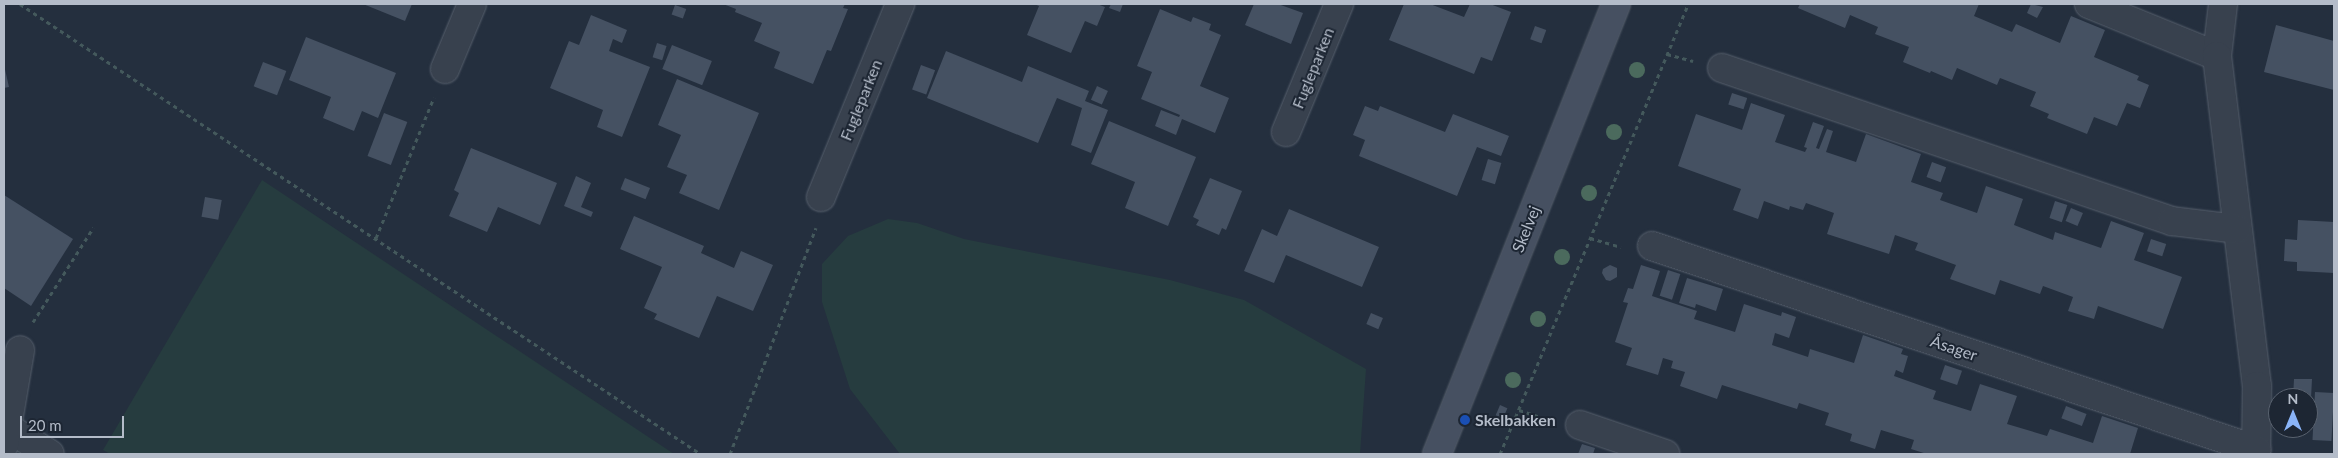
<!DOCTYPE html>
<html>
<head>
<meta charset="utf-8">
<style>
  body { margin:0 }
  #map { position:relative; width:2338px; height:458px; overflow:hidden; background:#242f3e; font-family:Lato,sans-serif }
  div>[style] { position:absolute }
  .green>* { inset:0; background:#263c3f }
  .building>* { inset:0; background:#455162; transform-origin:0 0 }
  .path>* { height:3px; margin-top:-1.5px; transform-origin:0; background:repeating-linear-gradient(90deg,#44595c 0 4px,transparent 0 8px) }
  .roads { filter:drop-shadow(0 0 1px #565f6c) drop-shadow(0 0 1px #565f6c) }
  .street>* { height:28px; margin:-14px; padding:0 14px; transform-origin:14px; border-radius:14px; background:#38414e }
  .secondary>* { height:28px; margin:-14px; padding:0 14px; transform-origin:14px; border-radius:14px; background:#465061 }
  .trees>* { width:16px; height:16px; margin:-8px; border-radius:50%; background:#4b6a5d }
  .dots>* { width:14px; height:14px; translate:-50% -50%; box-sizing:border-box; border:2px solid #1d2633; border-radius:50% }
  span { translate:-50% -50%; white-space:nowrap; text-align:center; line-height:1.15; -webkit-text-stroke:4px #1d2633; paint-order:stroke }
  .street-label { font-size:16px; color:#b4bcc9 }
  .poi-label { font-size:16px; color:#b4bcc9; font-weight:700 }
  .left { translate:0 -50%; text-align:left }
  .frame { position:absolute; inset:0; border:5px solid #b4bcc9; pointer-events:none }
  .north { position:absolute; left:2268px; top:388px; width:50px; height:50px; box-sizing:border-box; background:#1d2633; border:1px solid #59626f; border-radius:50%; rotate:0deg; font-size:14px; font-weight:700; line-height:20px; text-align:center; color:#b4bcc9 }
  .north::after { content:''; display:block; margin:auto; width:18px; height:22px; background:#8ab4f8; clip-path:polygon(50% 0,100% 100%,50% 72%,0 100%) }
  .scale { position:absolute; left:20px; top:416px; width:104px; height:22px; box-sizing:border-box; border:2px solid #b4bcc9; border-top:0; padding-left:6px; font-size:15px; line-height:18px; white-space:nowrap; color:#b4bcc9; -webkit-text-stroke:4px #1d2633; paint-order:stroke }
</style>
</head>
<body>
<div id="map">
  <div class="green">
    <div style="clip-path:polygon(262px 180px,674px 454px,110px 454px,103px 450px)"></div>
    <div style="clip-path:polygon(888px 219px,917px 223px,964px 239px,1170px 280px,1244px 300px,1366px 369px,1360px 454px,900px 454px,850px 389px,822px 302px,822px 264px,848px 236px)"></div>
  </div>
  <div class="building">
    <div style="clip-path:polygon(363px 4px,412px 4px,405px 21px)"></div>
    <div style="clip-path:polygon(723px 4px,845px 4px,843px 8px,848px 9px,831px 51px,827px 50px,813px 84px,774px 68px,780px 52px,754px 41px,762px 23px,735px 12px,736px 9px)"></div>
    <div style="clip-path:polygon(1034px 4px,1097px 4px,1105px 7px,1097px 26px,1085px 21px,1071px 53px,1027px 35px,1039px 6px)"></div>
    <div style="clip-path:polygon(1111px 4px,1123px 4px,1120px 12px,1109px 8px)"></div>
    <div style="clip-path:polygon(1254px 4px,1278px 4px,1303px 13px,1291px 44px,1245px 25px)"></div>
    <div style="clip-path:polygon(1404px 4px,1430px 4px,1464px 17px,1470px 4px,1490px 4px,1511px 12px,1492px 61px,1481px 57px,1474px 74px,1389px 40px)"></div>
    <div style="clip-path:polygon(1800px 4px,1979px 4px,1974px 16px,2012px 32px,2016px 24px,2060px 43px,2071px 16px,2105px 30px,2094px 57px,2139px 76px,2137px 80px,2149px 85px,2140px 108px,2127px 103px,2117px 126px,2094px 117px,2087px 134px,2047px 118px,2049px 114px,2030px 106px,2036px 92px,2000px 78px,1997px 85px,1957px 68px,1952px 80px,1931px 71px,1930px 73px,1903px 62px,1909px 47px,1875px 34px,1878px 27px,1850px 15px,1845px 28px,1798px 8px)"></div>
    <div style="clip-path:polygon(2031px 4px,2043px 7px,2037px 18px,2027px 13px)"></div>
    <div style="left:675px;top:5px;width:12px;height:10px;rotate:20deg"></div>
    <div style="clip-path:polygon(1160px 9px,1191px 22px,1193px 17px,1211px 24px,1209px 30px,1221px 35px,1200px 86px,1229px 98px,1215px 133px,1182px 119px,1176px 135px,1155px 126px,1161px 110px,1179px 117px,1180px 115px,1141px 99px,1152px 72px,1137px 66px)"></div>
    <div style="clip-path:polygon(591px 15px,627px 30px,622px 43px,613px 39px,609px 51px,650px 67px,622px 137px,597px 127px,603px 110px,550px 88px,569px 41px,579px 45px)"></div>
    <div style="clip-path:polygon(2276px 25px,2334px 41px,2334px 90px,2264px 72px)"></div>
    <div style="left:1535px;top:26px;width:12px;height:14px;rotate:20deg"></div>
    <div style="clip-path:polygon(306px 37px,396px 73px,378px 118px,362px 111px,354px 131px,323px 118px,331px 97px,289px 80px)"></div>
    <div style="left:657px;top:43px;width:10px;height:15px;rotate:17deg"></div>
    <div style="left:672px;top:45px;width:43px;height:26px;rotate:22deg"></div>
    <div style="clip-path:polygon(946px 51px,1022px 82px,1028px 66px,1089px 91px,1085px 101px,1108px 110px,1091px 153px,1071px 145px,1082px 108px,1057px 98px,1038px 143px,927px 98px)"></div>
    <div style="left:263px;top:62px;width:25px;height:26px;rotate:21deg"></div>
    <div style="clip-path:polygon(4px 65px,9px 87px,4px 88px)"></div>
    <div style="left:921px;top:65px;width:15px;height:26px;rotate:20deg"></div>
    <div style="clip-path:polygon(677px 79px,759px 113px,719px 210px,679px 193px,687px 175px,667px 167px,681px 135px,658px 125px)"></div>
    <div style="left:1097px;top:86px;width:12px;height:15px;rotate:24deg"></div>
    <div style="left:1732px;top:93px;width:16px;height:12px;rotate:18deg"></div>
    <div style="clip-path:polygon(1751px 103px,1785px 115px,1775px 142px,1805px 152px,1807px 148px,1804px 147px,1813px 122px,1824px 126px,1816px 148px,1819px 149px,1827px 129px,1833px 131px,1826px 152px,1856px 162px,1866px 134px,1921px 154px,1911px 182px,1943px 193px,1940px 200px,1977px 213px,1986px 186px,2023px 199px,2014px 225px,2053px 240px,2055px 232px,2101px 248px,2111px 221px,2144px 233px,2134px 260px,2182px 277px,2163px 329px,2098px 306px,2094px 319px,2068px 311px,2073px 297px,2043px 286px,2040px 294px,2000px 280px,1995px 295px,1950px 279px,1956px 265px,1915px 250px,1918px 243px,1895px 235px,1889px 254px,1827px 234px,1834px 213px,1806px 203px,1803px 210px,1790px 206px,1789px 210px,1764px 201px,1758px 219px,1733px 210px,1741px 189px,1678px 166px,1696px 114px,1742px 130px)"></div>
    <div style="clip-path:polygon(1365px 106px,1378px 111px,1380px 106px,1445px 132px,1453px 114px,1509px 136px,1501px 156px,1477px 147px,1457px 196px,1359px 156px,1365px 140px,1353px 135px)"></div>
    <div style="left:384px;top:113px;width:25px;height:46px;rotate:21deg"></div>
    <div style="clip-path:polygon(1109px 121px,1196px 157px,1168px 226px,1125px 208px,1135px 182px,1091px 164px)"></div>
    <div style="clip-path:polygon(471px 148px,557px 183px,540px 225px,498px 207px,487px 232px,449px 216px,459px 193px,454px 190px)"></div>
    <div style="left:1488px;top:159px;width:14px;height:22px;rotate:17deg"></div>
    <div style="left:1932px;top:162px;width:15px;height:16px;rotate:20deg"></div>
    <div style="clip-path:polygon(576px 176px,591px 183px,581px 207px,593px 212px,591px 217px,564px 206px)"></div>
    <div style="left:625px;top:178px;width:27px;height:12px;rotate:22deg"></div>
    <div style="clip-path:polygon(1210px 178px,1242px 191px,1226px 230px,1222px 228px,1219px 235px,1196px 225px,1199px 220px,1193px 217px)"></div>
    <div style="clip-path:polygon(4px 195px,73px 239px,31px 306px,4px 288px)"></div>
    <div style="left:205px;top:197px;width:17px;height:20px;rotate:10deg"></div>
    <div style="left:2055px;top:201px;width:13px;height:18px;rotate:18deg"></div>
    <div style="left:2071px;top:208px;width:13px;height:14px;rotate:23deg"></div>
    <div style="clip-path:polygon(1289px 209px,1379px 247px,1362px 287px,1286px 255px,1274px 283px,1244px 271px,1262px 229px,1277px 236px)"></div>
    <div style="clip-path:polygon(634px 216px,704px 246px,701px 253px,734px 268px,741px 251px,773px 265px,753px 311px,717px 296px,699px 338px,654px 319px,657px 314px,644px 308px,662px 267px,620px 249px)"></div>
    <div style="clip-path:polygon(2298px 220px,2334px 222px,2334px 273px,2297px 271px,2297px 262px,2284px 261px,2285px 239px,2297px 240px)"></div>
    <div style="left:2151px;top:239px;width:16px;height:13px;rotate:18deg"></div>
    <div style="clip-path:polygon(1610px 265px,1617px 268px,1617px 277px,1610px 281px,1606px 280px,1602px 273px,1603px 269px)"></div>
    <div style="clip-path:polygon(1641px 265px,1660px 271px,1652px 296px,1697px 311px,1694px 319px,1735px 332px,1744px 304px,1781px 316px,1782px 312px,1796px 317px,1789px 338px,1775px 333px,1772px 345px,1808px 357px,1810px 349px,1854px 363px,1863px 335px,1903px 349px,1901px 354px,1908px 356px,1903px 373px,1896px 370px,1894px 376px,1936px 391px,1933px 399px,1971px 411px,1980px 384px,2017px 396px,2007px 424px,2047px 436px,2050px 429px,2093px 443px,2102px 416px,2138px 428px,2130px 454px,1927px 454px,1911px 449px,1914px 440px,1881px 430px,1875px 449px,1850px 441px,1852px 434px,1825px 425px,1829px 413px,1799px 403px,1797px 409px,1722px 385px,1717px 399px,1680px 386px,1685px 372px,1671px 368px,1673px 361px,1663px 358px,1658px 375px,1626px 365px,1632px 348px,1615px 342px,1628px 303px,1623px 302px,1628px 288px,1633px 289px)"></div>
    <div style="left:1668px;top:270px;width:13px;height:27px;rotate:18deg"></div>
    <div style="clip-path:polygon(1687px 278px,1723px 289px,1716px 311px,1696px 304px,1695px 308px,1679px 303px)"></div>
    <div style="left:1371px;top:313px;width:13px;height:12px;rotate:23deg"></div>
    <div style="left:1945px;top:365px;width:18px;height:15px;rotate:19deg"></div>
    <div style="clip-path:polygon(2294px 379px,2312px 379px,2310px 418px,2308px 418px,2308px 398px,2293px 398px)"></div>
    <div style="left:2315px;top:392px;width:19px;height:48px;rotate:3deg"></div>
    <div style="left:1500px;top:405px;width:8px;height:11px;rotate:23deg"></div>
    <div style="left:2066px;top:406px;width:22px;height:13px;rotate:21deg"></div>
    <div style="clip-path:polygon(1582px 444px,1595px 448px,1593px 454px,1578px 454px)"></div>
  </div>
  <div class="path">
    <div style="left:20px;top:4px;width:816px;rotate:33.46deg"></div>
    <div style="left:1667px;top:54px;width:27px;rotate:15deg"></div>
    <div style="left:376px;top:238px;width:152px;rotate:-67.6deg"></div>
    <div style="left:1590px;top:238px;width:32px;rotate:16deg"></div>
    <div style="left:33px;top:322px;width:112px;rotate:-57.4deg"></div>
    <div style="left:1519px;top:410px;width:32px;rotate:18deg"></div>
    <div style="left:730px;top:454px;width:242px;rotate:-69.2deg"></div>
    <div style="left:1500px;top:454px;width:488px;rotate:-67.3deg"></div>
  </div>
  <div class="roads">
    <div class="street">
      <div style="left:2089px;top:4px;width:138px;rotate:22.1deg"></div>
      <div style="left:2223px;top:4px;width:52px;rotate:96.6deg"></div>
      <div style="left:2217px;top:56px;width:332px;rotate:83.1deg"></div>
      <div style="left:2257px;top:386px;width:68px;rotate:90.8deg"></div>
      <div style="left:1722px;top:68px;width:475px;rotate:18.8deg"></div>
      <div style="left:2172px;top:221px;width:65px;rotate:7deg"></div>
      <div style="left:445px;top:69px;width:70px;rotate:-67.4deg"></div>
      <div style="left:1286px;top:132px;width:139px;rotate:-67.5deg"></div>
      <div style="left:821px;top:197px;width:209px;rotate:-67.7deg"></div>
      <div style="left:1652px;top:246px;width:638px;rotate:18.63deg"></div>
      <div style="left:1580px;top:425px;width:90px;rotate:18.8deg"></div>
      <div style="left:8px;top:428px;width:49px;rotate:31.8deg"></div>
      <div style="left:4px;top:445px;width:96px;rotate:-80.4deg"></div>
    </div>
    <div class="secondary">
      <div style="left:1437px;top:454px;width:484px;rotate:-68.3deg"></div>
    </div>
  </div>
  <div class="trees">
    <div style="left:1637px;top:70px"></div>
    <div style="left:1614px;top:132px"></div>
    <div style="left:1589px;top:193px"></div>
    <div style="left:1562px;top:257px"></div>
    <div style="left:1538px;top:319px"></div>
    <div style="left:1513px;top:380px"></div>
  </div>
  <div class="dots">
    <div style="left:1465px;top:420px;background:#1a4fb4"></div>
  </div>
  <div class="street-label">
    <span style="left:1313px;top:68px;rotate:-68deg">Fugleparken</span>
    <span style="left:861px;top:100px;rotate:-68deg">Fugleparken</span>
    <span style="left:1526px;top:229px;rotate:-68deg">Skelvej</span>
    <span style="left:1954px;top:348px;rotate:19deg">Åsager</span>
  </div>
  <div class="poi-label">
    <span class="left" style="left:1475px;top:420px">Skelbakken</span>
  </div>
  <div class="frame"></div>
  <div class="north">N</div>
  <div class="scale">20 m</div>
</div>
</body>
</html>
